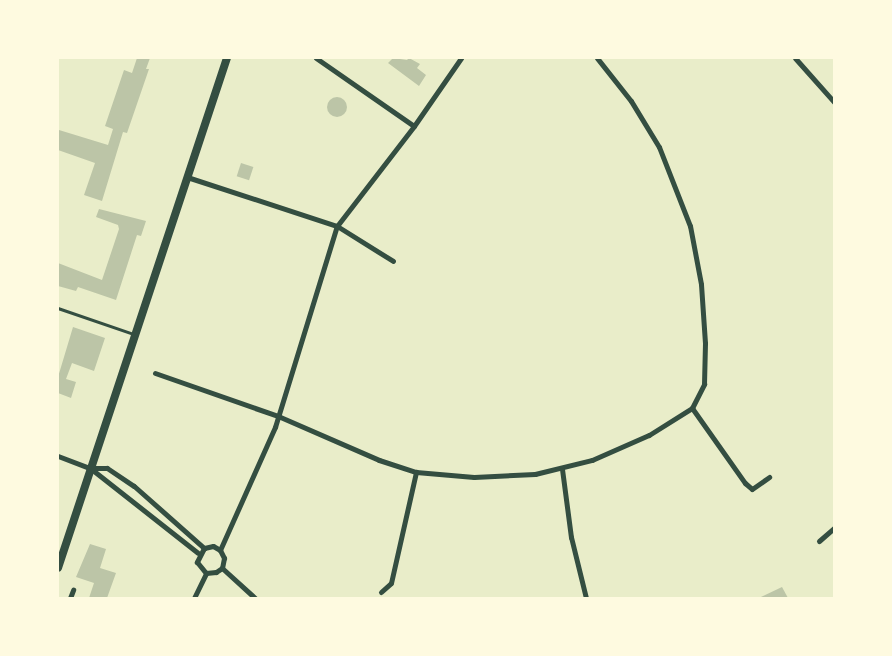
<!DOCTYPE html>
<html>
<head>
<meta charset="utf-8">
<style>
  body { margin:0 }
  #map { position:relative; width:892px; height:656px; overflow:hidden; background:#e9edc9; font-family:Literata,serif }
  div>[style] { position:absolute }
  .building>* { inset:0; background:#bcc5a7; transform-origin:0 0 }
  .round { border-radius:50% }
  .service>* { height:2.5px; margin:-1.25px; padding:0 1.25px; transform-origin:1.25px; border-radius:1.25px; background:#344e41 }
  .minor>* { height:5px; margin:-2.5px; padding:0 2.5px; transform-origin:2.5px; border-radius:2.5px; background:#344e41 }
  .secondary>* { height:8px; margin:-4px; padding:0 4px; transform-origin:4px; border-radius:4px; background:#344e41 }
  span { translate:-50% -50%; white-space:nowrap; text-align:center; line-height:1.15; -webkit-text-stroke:5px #fefae0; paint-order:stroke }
  .frame { position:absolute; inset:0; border:59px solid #fefae0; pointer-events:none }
</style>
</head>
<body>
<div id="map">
  <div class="building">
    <div style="clip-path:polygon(137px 58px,150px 58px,146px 69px,149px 69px,127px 133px,123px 132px,102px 201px,84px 195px,95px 163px,58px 150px,58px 134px,59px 130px,108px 145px,113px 129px,105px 126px,124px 70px,132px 73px)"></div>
    <div style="clip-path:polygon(393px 58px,407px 60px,409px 58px,420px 64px,417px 68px,426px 75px,419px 86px,388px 63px)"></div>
    <div class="round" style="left:327px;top:97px;width:20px;height:20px"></div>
    <div style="left:241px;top:163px;width:13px;height:14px;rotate:18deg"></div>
    <div style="clip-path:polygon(99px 209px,146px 221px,141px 236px,137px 235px,116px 300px,78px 287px,76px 291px,58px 286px,58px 263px,102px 280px,119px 229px,118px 225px,96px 217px)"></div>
    <div style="clip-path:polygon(73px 327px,105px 338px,94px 371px,72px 363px,66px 379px,76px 382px,71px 398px,58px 393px,58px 377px)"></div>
    <div style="clip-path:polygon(90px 544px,106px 549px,100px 568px,116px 573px,107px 598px,89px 598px,94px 583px,76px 577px)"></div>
    <div style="clip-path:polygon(782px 587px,788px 598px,759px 598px)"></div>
  </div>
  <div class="service">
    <div style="left:58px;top:308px;width:80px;rotate:18.9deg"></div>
  </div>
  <div class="minor">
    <div style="left:316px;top:58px;width:119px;rotate:34.8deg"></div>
    <div style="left:795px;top:58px;width:59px;rotate:48.4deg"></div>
    <div style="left:187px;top:177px;width:158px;rotate:18.1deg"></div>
    <div style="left:337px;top:226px;width:66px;rotate:32deg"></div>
    <div style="left:155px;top:373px;width:130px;rotate:19.3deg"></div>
    <div style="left:278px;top:416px;width:110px;rotate:23.5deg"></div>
    <div style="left:379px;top:460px;width:39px;rotate:18deg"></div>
    <div style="left:416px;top:472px;width:58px;rotate:4.9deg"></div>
    <div style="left:474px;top:477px;width:61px;rotate:-2.8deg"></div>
    <div style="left:535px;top:474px;width:59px;rotate:-13.8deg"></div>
    <div style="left:592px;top:460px;width:62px;rotate:-23.7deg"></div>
    <div style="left:649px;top:435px;width:51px;rotate:-32.1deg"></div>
    <div style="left:692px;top:408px;width:27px;rotate:-63deg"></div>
    <div style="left:704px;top:384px;width:41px;rotate:-88.6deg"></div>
    <div style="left:705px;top:343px;width:59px;rotate:-93.9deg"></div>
    <div style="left:701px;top:284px;width:59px;rotate:-100.7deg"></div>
    <div style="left:690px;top:226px;width:85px;rotate:-111.4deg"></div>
    <div style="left:659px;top:147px;width:54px;rotate:-121.3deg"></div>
    <div style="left:631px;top:101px;width:55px;rotate:-128.3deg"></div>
    <div style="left:692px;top:408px;width:92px;rotate:54.8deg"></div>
    <div style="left:745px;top:483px;width:9px;rotate:41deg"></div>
    <div style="left:752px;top:489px;width:21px;rotate:-35deg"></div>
    <div style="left:58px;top:456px;width:34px;rotate:21deg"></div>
    <div style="left:90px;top:468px;width:137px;rotate:38.2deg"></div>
    <div style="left:90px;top:468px;width:17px"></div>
    <div style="left:107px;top:468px;width:32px;rotate:34deg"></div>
    <div style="left:134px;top:486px;width:94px;rotate:41.5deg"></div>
    <div style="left:562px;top:469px;width:69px;rotate:82.5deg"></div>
    <div style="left:571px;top:537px;width:63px;rotate:76.2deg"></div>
    <div style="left:819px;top:541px;width:20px;rotate:-41deg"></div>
    <div style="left:220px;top:550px;width:135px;rotate:-65.9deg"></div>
    <div style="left:275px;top:427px;width:210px;rotate:-72.9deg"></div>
    <div style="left:337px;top:226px;width:126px;rotate:-52.4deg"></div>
    <div style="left:414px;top:126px;width:83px;rotate:-55.3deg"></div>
    <div style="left:220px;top:550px;width:8px;rotate:-150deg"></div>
    <div style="left:213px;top:546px;width:9px;rotate:167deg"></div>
    <div style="left:204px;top:548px;width:16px;rotate:117deg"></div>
    <div style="left:197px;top:562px;width:14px;rotate:51deg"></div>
    <div style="left:206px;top:573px;width:10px;rotate:-6deg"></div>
    <div style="left:216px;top:572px;width:7px;rotate:-34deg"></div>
    <div style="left:220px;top:550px;width:9px;rotate:63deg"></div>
    <div style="left:224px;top:558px;width:10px;rotate:101deg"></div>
    <div style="left:222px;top:568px;width:45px;rotate:42.3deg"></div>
    <div style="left:381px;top:592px;width:13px;rotate:-42deg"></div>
    <div style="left:391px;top:583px;width:114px;rotate:-77.3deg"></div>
    <div style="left:70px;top:598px;width:9px;rotate:-69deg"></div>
    <div style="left:194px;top:598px;width:28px;rotate:-64deg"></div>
  </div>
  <div class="secondary">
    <div style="left:58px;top:568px;width:537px;rotate:-71.67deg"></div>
  </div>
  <div class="frame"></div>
</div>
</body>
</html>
